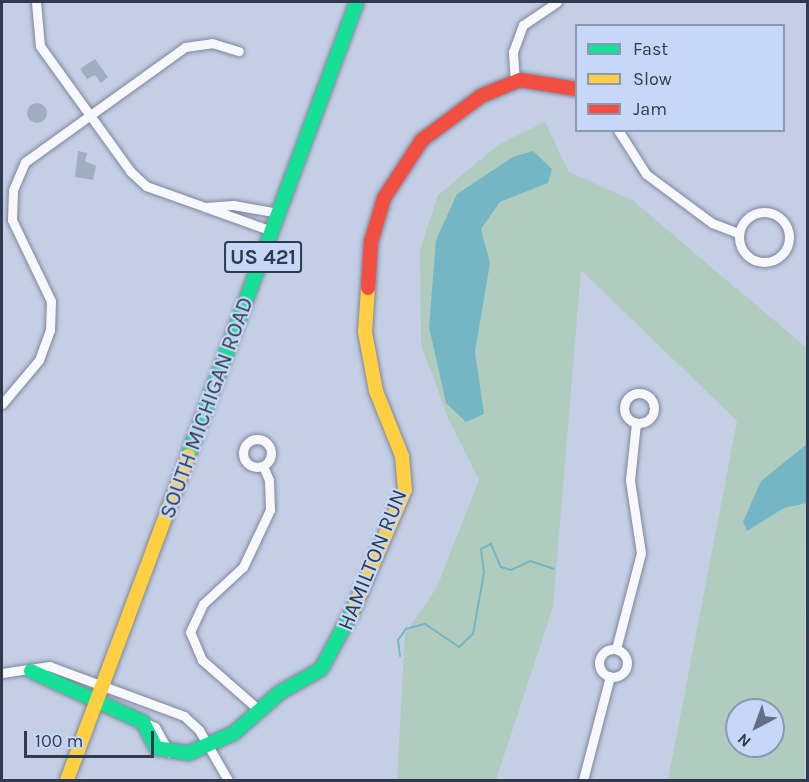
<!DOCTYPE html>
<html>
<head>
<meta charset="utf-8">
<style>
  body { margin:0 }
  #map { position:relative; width:809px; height:782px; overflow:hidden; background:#c4cfe6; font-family:Karla,sans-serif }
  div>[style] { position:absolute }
  .green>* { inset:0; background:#b0ccbe }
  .water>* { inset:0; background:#75b6c4 }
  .stream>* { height:2px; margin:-1px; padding:0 1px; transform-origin:1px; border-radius:1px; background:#75b6c4 }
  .building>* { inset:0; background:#9faec1 }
  .round { border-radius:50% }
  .roads { filter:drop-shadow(0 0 2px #7e869a) drop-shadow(0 0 2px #7e869a) }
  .street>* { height:9px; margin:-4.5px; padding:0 4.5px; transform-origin:4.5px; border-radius:4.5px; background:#f6f8fb }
  .street>.ring { margin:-4.5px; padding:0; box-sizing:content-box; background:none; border:9px solid #f6f8fb; border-radius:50% }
  .fast>* { height:14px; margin:-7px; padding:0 7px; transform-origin:7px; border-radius:7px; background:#16e098 }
  .slow>* { height:14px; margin:-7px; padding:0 7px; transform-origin:7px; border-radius:7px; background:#ffcf43 }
  .jam>* { height:14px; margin:-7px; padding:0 7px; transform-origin:7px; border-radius:7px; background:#f24e42 }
  span { translate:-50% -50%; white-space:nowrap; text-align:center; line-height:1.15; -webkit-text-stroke:4.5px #c7d7f8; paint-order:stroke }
  .shield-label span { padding:2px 4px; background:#c7d7f8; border:2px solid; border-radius:4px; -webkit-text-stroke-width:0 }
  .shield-label { font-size:21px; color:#2f3a4f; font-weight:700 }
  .street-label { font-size:22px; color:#2f3a4f }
  .frame { position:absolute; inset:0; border:3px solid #2f3a4f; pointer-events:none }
  .legend { position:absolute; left:575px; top:24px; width:210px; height:108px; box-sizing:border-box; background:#c7d7f8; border:2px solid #8a98b4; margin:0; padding:8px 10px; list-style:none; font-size:18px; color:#2f3a4f }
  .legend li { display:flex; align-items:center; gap:12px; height:30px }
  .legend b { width:30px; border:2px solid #8a98b4 }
  .north { position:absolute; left:725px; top:698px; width:60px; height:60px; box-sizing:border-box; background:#c7d7f8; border:2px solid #8a98b4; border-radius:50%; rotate:221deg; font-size:16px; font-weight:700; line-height:24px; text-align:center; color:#2f3a4f }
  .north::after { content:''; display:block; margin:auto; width:21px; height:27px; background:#636e84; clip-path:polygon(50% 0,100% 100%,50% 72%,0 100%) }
  .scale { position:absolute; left:24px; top:731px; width:130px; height:27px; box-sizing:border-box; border:3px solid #2f3a4f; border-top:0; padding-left:8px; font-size:18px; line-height:21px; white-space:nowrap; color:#2f3a4f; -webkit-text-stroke:4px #c7d7f8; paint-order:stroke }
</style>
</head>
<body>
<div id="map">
  <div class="green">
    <div style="clip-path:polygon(evenodd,545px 122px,569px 172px,632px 200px,807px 348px,804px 780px,668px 780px,737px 421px,581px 270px,553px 607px,496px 780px,397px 780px,405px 634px,437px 587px,479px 480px,448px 418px,421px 344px,420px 250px,438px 195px,498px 145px,545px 122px,737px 710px,773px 710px,773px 746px,737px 746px,737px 710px)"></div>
  </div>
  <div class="water">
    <div style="clip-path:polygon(533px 151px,552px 169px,548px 183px,500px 202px,481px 229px,490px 263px,475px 352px,484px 414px,466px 422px,446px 403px,429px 327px,436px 240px,457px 194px,513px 157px)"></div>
    <div style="clip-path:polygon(807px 444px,807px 503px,784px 508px,747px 531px,743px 522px,761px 481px)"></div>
  </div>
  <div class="stream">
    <div style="left:400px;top:656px;width:16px;rotate:-97deg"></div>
    <div style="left:398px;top:640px;width:14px;rotate:-54deg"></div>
    <div style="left:406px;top:629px;width:20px;rotate:-15deg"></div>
    <div style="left:425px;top:624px;width:41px;rotate:34.1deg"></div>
    <div style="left:459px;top:647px;width:19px;rotate:-43deg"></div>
    <div style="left:473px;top:634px;width:62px;rotate:-79.8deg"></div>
    <div style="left:484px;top:573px;width:24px;rotate:-97deg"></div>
    <div style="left:481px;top:549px;width:11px;rotate:-27deg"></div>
    <div style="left:491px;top:544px;width:25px;rotate:67deg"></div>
    <div style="left:501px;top:567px;width:10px;rotate:17deg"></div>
    <div style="left:511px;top:570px;width:21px;rotate:-25deg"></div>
    <div style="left:530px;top:561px;width:25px;rotate:18deg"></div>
  </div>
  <div class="building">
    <div style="clip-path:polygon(95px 59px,108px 77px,101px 83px,95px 75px,87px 79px,80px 69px)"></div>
    <div class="round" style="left:27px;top:103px;width:20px;height:20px"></div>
    <div style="clip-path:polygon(78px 151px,87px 153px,85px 161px,96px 166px,93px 180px,75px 177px)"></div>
  </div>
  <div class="roads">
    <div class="street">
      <div style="left:36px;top:2px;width:44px;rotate:84.8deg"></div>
      <div style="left:40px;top:46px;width:154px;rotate:54.2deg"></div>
      <div style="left:130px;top:171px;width:22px;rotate:43deg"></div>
      <div style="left:146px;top:186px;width:63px;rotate:19.6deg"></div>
      <div style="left:205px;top:207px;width:28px;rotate:-4deg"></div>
      <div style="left:233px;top:205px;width:47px;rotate:9.9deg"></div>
      <div style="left:515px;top:82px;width:30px;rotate:-94deg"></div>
      <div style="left:513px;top:52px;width:29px;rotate:-70deg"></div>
      <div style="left:523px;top:25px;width:41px;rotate:-34.1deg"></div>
      <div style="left:618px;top:130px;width:52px;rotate:57.5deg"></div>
      <div style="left:646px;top:174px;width:82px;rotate:36.6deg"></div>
      <div style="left:712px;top:223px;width:28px;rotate:21deg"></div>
      <div style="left:205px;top:207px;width:71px;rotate:19.7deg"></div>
      <div class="ring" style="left:739px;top:212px;width:41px;height:41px"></div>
      <div class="ring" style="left:624px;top:393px;width:21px;height:21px"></div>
      <div style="left:2px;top:404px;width:57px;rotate:-49.9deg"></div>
      <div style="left:39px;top:360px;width:32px;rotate:-70deg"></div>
      <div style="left:50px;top:330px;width:29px;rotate:-88deg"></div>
      <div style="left:51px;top:301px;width:90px;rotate:-115.7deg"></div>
      <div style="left:12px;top:220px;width:30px;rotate:-88deg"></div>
      <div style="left:13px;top:190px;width:30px;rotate:-67deg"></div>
      <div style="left:25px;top:162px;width:197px;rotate:-35.7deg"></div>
      <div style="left:185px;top:47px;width:27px;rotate:-8deg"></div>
      <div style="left:212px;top:43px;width:28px;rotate:17deg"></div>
      <div class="ring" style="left:243px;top:439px;width:19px;height:19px"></div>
      <div style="left:616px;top:649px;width:99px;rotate:-75.4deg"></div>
      <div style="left:641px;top:553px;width:74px;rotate:-98.6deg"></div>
      <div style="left:630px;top:480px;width:57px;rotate:-84deg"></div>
      <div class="ring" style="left:599px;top:649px;width:19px;height:19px"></div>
      <div style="left:2px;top:673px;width:48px;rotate:-8.5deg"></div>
      <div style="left:49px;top:666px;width:144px;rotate:20.3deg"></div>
      <div style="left:184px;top:716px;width:21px;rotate:43deg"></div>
      <div style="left:199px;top:730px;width:58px;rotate:59.9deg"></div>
      <div style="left:259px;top:710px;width:76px;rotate:-138.7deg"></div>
      <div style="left:202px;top:660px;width:30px;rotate:-113deg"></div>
      <div style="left:190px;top:632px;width:31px;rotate:-65deg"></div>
      <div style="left:203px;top:604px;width:54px;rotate:-42.8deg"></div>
      <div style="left:243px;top:567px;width:63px;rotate:-64.7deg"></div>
      <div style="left:270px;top:510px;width:30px;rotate:-92deg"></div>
      <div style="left:269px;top:480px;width:15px;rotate:-113deg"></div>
      <div style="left:143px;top:722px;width:13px;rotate:23deg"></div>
      <div style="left:155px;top:727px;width:29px;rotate:61deg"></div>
      <div style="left:583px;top:780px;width:107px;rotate:-75.4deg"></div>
    </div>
    <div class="fast">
      <div style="left:188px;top:456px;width:484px;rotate:-69.6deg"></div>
      <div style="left:31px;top:671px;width:123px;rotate:24.5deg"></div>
      <div style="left:143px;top:722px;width:29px;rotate:63deg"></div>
      <div style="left:156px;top:748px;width:33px;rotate:9deg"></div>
      <div style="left:189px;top:753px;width:49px;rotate:-24deg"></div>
      <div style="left:234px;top:733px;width:60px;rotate:-41.6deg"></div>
      <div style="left:279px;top:693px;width:48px;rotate:-29.7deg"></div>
      <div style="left:321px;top:669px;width:67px;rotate:-61.5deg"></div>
    </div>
    <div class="slow">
      <div style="left:353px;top:610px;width:131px;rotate:-66.6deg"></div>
      <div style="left:405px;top:490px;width:34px;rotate:-95deg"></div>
      <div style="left:402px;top:456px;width:70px;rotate:-111.8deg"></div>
      <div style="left:376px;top:391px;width:60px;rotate:-100.6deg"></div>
      <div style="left:365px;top:332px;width:44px;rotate:-86.1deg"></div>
      <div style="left:67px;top:780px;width:346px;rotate:-69.5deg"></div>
    </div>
    <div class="jam">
      <div style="left:368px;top:288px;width:46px;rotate:-86.3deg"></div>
      <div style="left:371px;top:242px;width:46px;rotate:-73.5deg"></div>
      <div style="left:384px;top:198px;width:69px;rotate:-56.8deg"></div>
      <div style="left:422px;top:140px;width:74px;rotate:-36.7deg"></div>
      <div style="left:481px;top:96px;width:42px;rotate:-22.3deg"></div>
      <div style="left:520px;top:80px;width:57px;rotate:9.1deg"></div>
    </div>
  </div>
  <div class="shield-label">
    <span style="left:263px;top:257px">US 421</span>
  </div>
  <div class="street-label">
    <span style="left:207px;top:408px;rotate:-70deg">SOUTH MICHIGAN ROAD</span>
    <span style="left:373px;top:560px;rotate:-68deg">HAMILTON RUN</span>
  </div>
  <div class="frame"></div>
  <ul class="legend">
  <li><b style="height:8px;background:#16e098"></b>Fast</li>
  <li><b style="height:8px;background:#ffcf43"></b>Slow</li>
  <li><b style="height:8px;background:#f24e42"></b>Jam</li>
  </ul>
  <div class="north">N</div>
  <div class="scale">100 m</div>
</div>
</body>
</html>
